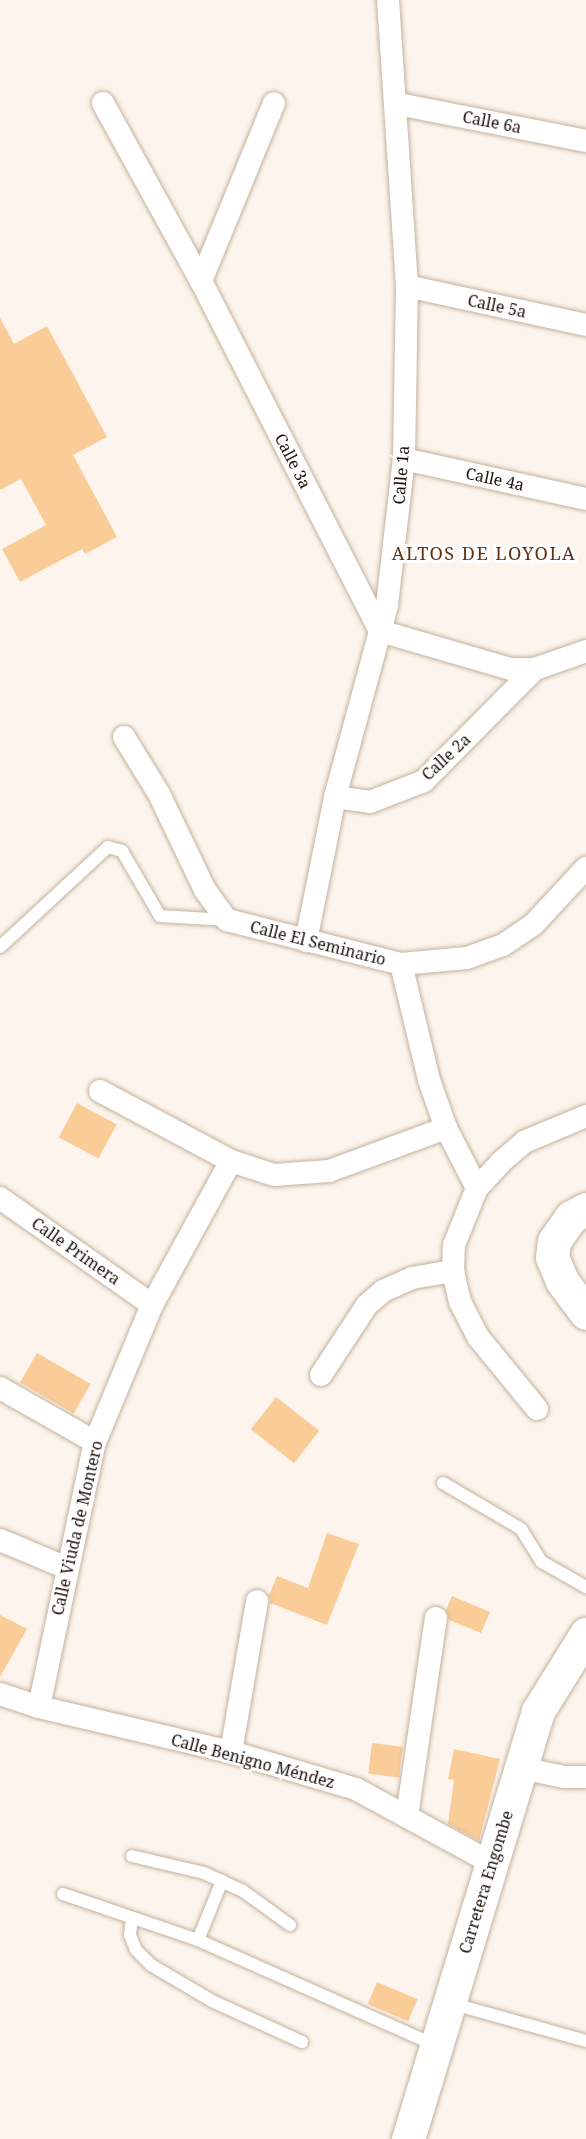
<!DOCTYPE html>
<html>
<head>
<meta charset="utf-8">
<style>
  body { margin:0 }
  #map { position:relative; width:586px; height:2139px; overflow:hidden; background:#fdf5ed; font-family:"Noto Serif",serif }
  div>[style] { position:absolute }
  .building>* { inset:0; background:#f9cc98; transform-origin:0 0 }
  .roads { filter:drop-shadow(0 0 2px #c4b29e) drop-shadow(0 0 2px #c4b29e) }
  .lane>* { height:12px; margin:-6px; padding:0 6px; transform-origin:6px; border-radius:6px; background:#fff }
  .street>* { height:22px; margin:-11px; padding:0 11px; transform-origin:11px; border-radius:11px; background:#fff }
  .secondary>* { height:33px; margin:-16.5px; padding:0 16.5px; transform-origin:16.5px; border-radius:16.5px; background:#fff }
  span { translate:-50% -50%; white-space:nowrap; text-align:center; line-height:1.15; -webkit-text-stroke:6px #fff; paint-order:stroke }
  .street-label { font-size:16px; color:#1a130c }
  .neighbourhood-label { font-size:18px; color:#603210; letter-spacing:1.5px }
</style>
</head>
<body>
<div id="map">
  <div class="building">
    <div style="clip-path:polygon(0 318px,14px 344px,47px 326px,107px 437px,73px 455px,117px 537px,85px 554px,82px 549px,20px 582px,2px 549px,46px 525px,21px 479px,0 490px)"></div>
    <div style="left:77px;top:1103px;width:45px;height:39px;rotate:28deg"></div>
    <div style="left:37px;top:1353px;width:62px;height:34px;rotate:30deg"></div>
    <div style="left:276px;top:1397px;width:55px;height:41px;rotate:38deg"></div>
    <div style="clip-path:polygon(327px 1533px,359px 1544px,327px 1625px,270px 1603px,269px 1595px,277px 1576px,308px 1588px)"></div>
    <div style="clip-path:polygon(452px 1596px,490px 1612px,481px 1633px,449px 1620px,446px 1610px)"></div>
    <div style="clip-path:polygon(0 1615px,27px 1629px,0 1677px)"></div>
    <div style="left:372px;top:1743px;width:31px;height:31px;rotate:7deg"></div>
    <div style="clip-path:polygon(454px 1749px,500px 1759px,479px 1841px,448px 1824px,454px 1780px,448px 1779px)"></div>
    <div style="left:377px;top:1982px;width:44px;height:24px;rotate:23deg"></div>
  </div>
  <div class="roads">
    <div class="lane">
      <div style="left:0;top:947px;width:147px;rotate:-42.8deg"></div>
      <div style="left:108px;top:847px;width:15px;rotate:16deg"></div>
      <div style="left:122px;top:851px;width:75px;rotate:59.7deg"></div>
      <div style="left:160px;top:916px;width:67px;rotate:3.4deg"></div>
      <div style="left:443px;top:1483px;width:91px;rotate:30.5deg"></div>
      <div style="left:521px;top:1529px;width:39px;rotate:58deg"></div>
      <div style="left:542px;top:1562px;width:51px;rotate:29.6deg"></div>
      <div style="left:132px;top:1856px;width:74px;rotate:13.3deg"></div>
      <div style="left:204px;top:1873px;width:43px;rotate:24.8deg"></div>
      <div style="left:243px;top:1891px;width:58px;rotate:35.9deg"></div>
      <div style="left:63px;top:1894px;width:143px;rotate:18.8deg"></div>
      <div style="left:198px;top:1940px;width:259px;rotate:23.9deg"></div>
      <div style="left:132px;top:1918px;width:17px;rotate:97deg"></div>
      <div style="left:130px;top:1935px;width:16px;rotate:68deg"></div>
      <div style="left:136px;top:1950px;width:21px;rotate:45deg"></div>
      <div style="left:151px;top:1965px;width:71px;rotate:30.5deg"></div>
      <div style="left:212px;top:2001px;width:99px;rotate:24.5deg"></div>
      <div style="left:198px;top:1940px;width:64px;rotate:-67.9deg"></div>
      <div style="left:450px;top:2003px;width:141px;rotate:15.6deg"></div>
    </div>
    <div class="street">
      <div style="left:103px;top:103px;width:203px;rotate:61.2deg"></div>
      <div style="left:201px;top:281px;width:393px;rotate:62.9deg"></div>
      <div style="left:380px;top:631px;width:136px;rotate:16.2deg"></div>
      <div style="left:511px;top:669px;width:24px"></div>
      <div style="left:535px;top:669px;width:54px;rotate:-19.4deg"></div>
      <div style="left:398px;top:104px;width:192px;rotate:11.1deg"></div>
      <div style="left:201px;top:281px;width:192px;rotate:-67.7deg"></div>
      <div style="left:407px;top:286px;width:183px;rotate:12.3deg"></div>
      <div style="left:404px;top:459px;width:186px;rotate:12.4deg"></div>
      <div style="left:124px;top:737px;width:67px;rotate:58.4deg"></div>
      <div style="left:159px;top:794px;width:106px;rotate:64.4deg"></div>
      <div style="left:205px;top:890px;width:37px;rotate:54deg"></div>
      <div style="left:227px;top:920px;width:179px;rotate:14.2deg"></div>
      <div style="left:401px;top:964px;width:66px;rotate:-5.2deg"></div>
      <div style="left:467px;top:958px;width:38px;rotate:-20deg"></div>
      <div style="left:503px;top:945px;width:36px;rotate:-34deg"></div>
      <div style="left:533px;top:925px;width:78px;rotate:-47.1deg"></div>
      <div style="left:335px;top:797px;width:35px;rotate:8deg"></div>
      <div style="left:370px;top:802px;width:58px;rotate:-21.3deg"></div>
      <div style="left:424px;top:781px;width:158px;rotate:-45.3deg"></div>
      <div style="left:306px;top:941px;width:147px;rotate:-78.6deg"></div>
      <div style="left:335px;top:797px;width:199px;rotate:-74.8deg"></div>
      <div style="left:387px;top:605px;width:147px;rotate:-83.4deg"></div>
      <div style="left:404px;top:459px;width:173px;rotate:-89deg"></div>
      <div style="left:407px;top:286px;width:287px;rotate:-93.8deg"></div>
      <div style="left:401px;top:964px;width:119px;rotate:76.4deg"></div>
      <div style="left:429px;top:1080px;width:51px;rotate:70.5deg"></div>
      <div style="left:446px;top:1128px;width:68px;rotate:62.7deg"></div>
      <div style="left:100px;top:1091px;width:149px;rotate:28.1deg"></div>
      <div style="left:231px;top:1161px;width:45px;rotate:18deg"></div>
      <div style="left:274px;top:1175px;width:55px;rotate:-4.2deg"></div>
      <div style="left:329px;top:1171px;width:125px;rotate:-20.2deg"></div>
      <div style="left:0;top:1198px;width:186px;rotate:35.1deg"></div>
      <div style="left:321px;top:1375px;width:84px;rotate:-56.7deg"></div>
      <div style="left:367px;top:1305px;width:21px;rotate:-41deg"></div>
      <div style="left:383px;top:1291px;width:32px;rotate:-24deg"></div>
      <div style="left:412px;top:1278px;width:42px;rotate:-9.7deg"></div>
      <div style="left:0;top:1388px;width:109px;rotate:29.6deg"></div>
      <div style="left:537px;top:1409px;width:93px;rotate:-129.3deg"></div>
      <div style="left:478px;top:1337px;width:39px;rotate:-117deg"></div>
      <div style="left:460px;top:1302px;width:32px;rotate:-103deg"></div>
      <div style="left:453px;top:1271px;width:26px;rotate:-88deg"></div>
      <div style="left:454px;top:1245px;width:61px;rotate:-68deg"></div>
      <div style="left:477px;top:1188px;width:34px;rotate:-47deg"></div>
      <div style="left:500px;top:1163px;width:32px;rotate:-41deg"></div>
      <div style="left:524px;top:1142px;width:67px;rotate:-22.8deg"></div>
      <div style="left:0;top:1540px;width:73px;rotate:22.7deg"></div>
      <div style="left:0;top:1694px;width:41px;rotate:18.4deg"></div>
      <div style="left:39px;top:1707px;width:197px;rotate:13.2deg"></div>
      <div style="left:231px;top:1752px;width:130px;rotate:16.5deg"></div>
      <div style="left:356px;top:1789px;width:155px;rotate:28.6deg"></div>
      <div style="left:39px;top:1707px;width:271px;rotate:-78.1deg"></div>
      <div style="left:95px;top:1442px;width:148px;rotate:-67.4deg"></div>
      <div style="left:152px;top:1305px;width:164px;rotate:-61.3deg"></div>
      <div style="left:231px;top:1752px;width:153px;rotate:-80.2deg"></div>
      <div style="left:521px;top:1768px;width:44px;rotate:11.8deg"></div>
      <div style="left:564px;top:1777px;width:22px"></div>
      <div style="left:407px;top:1816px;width:200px;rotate:-81.7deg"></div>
    </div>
    <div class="secondary">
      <div style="left:586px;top:1209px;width:17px;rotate:152deg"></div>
      <div style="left:571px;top:1217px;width:29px;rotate:125deg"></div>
      <div style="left:554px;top:1241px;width:16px;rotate:97deg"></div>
      <div style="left:552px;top:1257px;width:26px;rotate:67deg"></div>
      <div style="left:562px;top:1281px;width:40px;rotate:53deg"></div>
      <div style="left:408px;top:2139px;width:447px;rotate:-73.1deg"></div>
      <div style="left:538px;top:1711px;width:91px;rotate:-58.1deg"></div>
    </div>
  </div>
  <div class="street-label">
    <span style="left:492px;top:122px;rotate:11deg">Calle 6a</span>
    <span style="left:497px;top:306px;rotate:12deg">Calle 5a</span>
    <span style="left:293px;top:461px;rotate:63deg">Calle 3a</span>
    <span style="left:401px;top:475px;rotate:-85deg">Calle 1a</span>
    <span style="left:495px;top:479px;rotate:12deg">Calle 4a</span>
    <span style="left:446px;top:757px;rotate:-43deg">Calle 2a</span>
    <span style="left:318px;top:943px;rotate:14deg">Calle El Seminario</span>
    <span style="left:76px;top:1251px;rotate:35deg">Calle Primera</span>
    <span style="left:77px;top:1528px;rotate:-77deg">Calle Viuda de Montero</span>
    <span style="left:253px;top:1761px;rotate:15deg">Calle Benigno Méndez</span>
    <span style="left:486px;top:1882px;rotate:-73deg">Carretera Engombe</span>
  </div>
  <div class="neighbourhood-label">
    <span style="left:484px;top:553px">ALTOS DE LOYOLA</span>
  </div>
</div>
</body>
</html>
